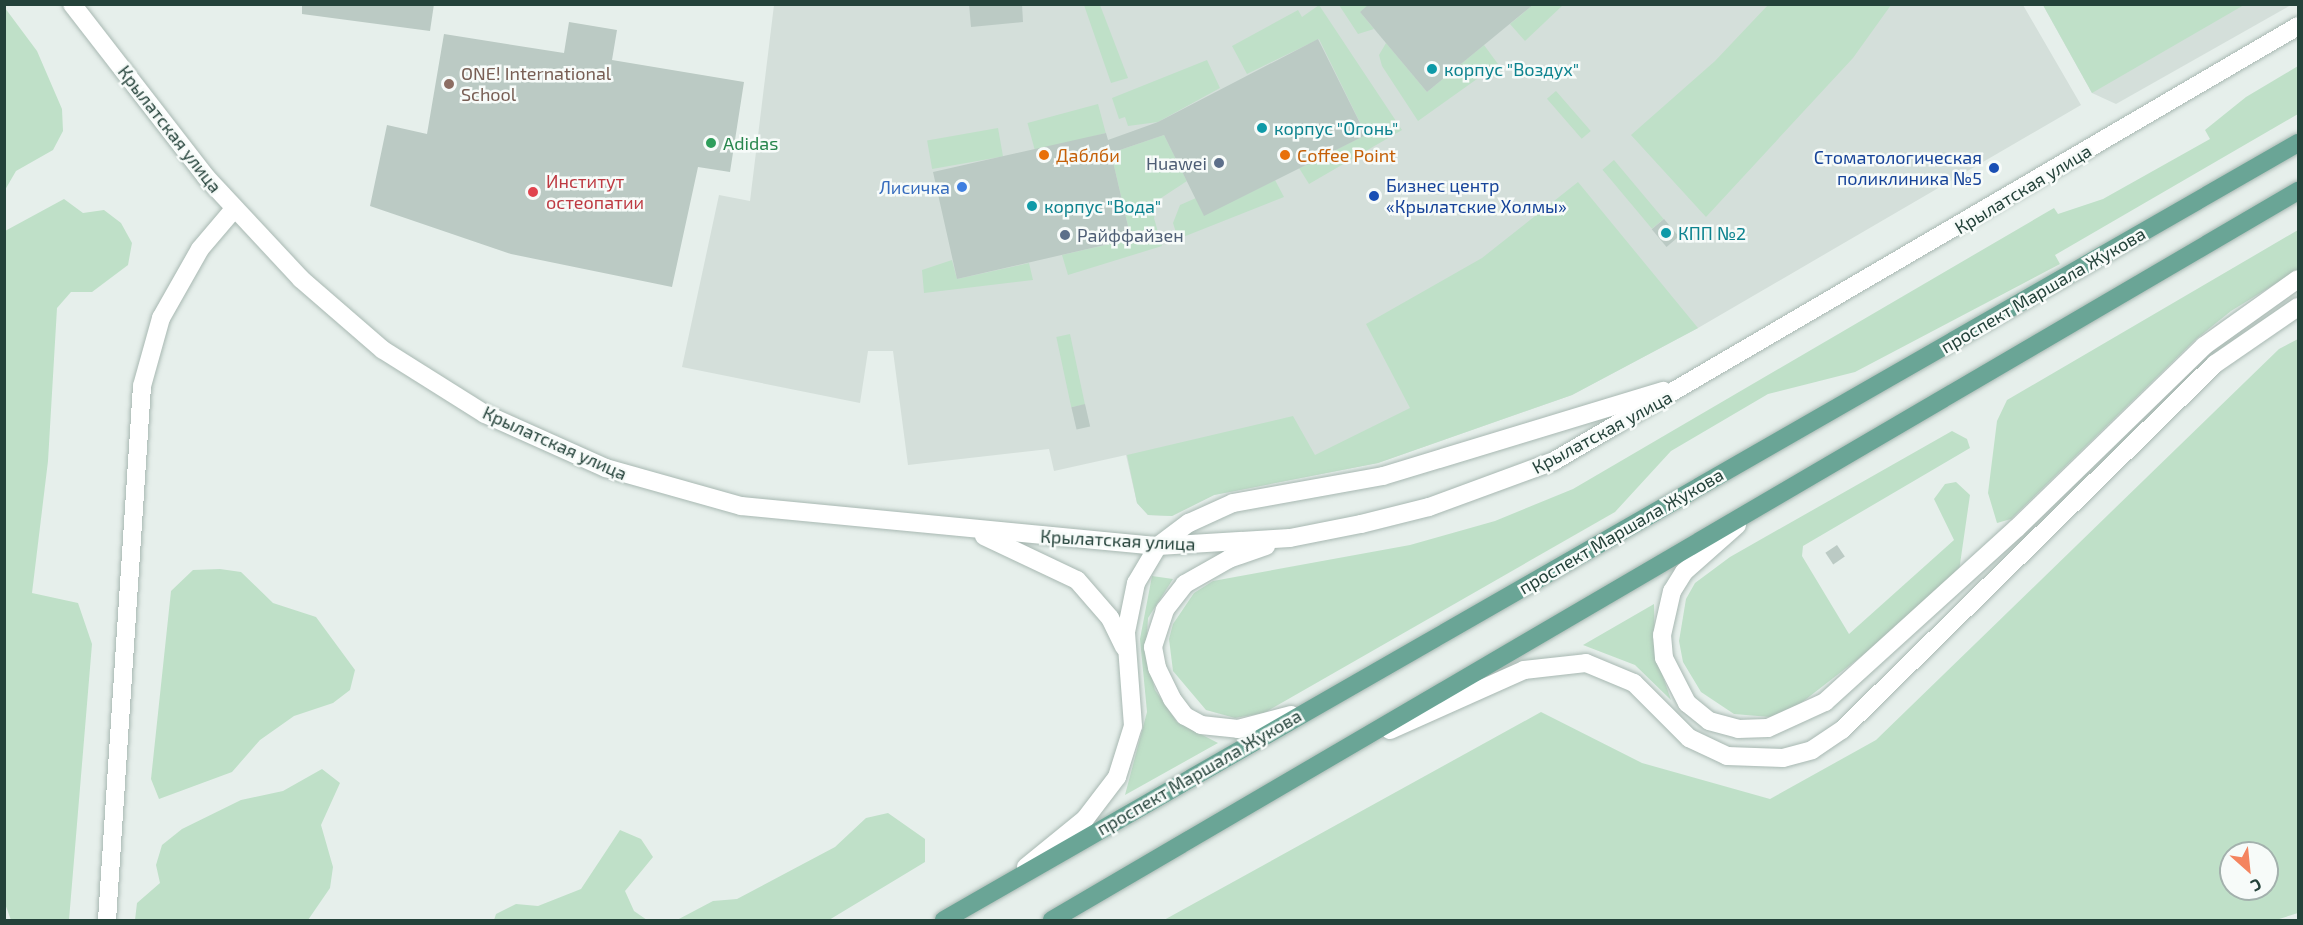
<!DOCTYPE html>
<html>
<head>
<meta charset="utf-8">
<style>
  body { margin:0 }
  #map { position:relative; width:2303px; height:925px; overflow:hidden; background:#e6efeb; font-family:"Exo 2",sans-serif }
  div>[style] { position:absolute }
  .built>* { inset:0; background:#d4dfda }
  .green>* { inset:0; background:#bfe0c8; transform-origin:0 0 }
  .building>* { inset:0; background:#bbcac4; transform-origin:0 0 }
  .roads { filter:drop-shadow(0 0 2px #a8b8b2) drop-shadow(0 0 2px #a8b8b2) }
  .street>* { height:18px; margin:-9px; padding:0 9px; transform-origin:9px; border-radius:9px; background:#fff }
  .secondary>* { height:18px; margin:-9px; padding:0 9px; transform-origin:9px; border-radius:9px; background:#fff }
  .primary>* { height:18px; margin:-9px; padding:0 9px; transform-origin:9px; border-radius:9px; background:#6aa596 }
  .dots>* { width:16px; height:16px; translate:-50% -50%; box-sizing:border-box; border:3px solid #f7fbf9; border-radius:50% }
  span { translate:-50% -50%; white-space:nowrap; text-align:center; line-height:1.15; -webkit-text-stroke:5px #f7fbf9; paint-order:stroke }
  .culture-label { font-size:18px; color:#0d838f }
  .left { translate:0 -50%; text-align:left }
  .education-label { font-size:18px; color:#785e54 }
  .street-label { font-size:18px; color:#24423a }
  .leisure-label { font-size:18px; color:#27864d }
  .food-label { font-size:18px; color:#c56008 }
  .transit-label { font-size:18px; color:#164399 }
  .right { translate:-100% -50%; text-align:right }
  .service-label { font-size:18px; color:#4e5e75 }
  .health-label { font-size:18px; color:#be3a42 }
  .shop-label { font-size:18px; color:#366cbe }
  .frame { position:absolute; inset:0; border:6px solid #24423a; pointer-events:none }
  .north { position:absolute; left:2219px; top:841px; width:60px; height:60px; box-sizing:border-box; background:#f7fbf9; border:2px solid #a3b1ad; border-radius:50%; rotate:153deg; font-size:16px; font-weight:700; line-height:24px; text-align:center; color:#24423a }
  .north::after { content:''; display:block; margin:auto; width:21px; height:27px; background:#f4845f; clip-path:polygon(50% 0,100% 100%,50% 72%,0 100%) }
</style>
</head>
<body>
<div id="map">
  <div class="built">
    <div style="clip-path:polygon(774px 5px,2023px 5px,2081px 105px,1698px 328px,1572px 395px,1378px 463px,1214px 495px,1172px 516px,1148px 515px,1137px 503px,1126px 455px,1054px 471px,1049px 449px,908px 465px,893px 351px,868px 351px,860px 403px,682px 367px,719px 195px,750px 201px)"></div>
    <div style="clip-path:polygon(2043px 5px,2291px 5px,2116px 104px,2092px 93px)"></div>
  </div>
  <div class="green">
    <div style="clip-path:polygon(1534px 4px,1563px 5px,1525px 41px,1510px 24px)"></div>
    <div style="clip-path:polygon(1084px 5px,1100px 5px,1128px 78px,1111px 83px)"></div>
    <div style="clip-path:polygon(1319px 5px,1402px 130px,1309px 184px,1299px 168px,1366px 135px,1319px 39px,1247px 74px,1232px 46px,1298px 10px,1302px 17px)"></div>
    <div style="clip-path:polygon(1339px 5px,1369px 5px,1360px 12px,1374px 29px,1358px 34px)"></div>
    <div style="clip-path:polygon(1768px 5px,1891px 5px,1853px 58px,1706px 217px,1631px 135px,1715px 61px)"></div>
    <div style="clip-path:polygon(2043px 5px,2244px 5px,2092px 93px)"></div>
    <div style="clip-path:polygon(5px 8px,37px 51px,62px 109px,63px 131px,53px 150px,16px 171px,5px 190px)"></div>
    <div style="clip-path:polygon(1386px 43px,1427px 92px,1484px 45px,1498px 64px,1418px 121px,1382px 66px,1379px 55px)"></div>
    <div style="clip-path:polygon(1207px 60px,1220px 88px,1158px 122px,1128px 126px,1125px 117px,1119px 119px,1112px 98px)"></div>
    <div style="clip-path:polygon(2298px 66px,2298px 114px,2055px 255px,2060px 264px,1855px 372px,1768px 394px,1671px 451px,1615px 512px,1264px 713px,1235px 718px,1206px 710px,1173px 671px,1169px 639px,1173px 624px,1194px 593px,1213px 581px,1410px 545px,1495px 521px,1573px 489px,2054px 208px,2058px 214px,2103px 199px,2210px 139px,2205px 130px,2246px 97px)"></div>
    <div style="left:1556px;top:91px;width:53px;height:12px;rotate:49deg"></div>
    <div style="left:1098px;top:104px;width:30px;height:73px;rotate:75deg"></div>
    <div style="left:998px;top:128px;width:29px;height:72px;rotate:80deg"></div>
    <div style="clip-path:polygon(1164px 135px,1187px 181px,1158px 200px,1154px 218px,1162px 246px,1068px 275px,1062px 255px,1131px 239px,1111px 153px)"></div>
    <div style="left:1614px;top:160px;width:77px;height:15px;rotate:50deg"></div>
    <div style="clip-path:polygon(1275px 180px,1284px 197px,1178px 239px,1173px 223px,1180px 205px,1196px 198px,1204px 215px)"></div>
    <div style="clip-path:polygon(1578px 182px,1698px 328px,1572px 395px,1378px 463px,1214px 495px,1172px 516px,1148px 515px,1137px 503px,1127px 455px,1293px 416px,1315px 455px,1410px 408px,1366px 324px,1482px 258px)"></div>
    <div style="clip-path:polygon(64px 199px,83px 213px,104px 210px,121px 223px,132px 243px,128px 265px,92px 292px,71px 292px,57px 308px,48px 461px,32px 593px,78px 603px,92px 644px,69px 920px,11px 920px,4px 901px,5px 231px)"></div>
    <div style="clip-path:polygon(2298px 230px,2298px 270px,2231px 311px,2195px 340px,2011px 519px,1997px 523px,1988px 493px,1997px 421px,2007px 400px)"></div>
    <div style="clip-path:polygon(952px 260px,957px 279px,1029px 263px,1033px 280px,924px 293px,922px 270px)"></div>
    <div style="left:1070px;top:334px;width:72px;height:14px;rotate:78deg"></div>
    <div style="clip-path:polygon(evenodd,2298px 339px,2298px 913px,2276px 920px,1164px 920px,1541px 712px,1642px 763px,1770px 799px,1876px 740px,2279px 349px,2298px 339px,2231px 853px,2267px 853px,2267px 889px,2231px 889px,2231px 853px)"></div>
    <div style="clip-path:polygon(1952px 431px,1967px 439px,1970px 448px,1803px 546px,1802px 556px,1849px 634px,1954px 540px,1934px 499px,1945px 484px,1956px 482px,1970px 495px,1959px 571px,1890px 634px,1792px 710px,1770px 717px,1734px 714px,1701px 692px,1683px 662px,1679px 641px,1686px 599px,1695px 583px,1730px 557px)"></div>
    <div style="clip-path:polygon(220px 569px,241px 572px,273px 603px,316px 617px,355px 670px,350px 690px,333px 703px,294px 716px,260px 740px,232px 772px,159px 799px,151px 779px,171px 591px,193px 570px)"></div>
    <div style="clip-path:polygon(1152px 576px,1173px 579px,1148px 618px,1146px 654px,1155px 690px,1177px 722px,1218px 743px,1125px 795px,1147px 712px,1140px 639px)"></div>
    <div style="clip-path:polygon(1654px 604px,1655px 653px,1671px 700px,1635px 665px,1583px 645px)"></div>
    <div style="clip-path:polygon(322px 769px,340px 783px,321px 825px,333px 867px,330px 888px,308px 920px,135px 920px,137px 903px,160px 883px,156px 865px,162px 845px,182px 829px,241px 800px,283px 791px)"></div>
    <div style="clip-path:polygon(888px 813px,925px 839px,925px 862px,829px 920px,677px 920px,713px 901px,737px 899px,835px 847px,866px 818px)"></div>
    <div style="clip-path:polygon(620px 830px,641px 839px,653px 857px,625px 891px,634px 911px,647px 920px,494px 920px,496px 914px,516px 904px,538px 906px,581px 889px)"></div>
  </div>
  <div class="building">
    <div style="clip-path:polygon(302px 4px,434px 4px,430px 31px,302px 14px)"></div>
    <div style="clip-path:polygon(969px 4px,1022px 4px,1023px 22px,971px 27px)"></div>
    <div style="clip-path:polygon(1369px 4px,1534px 4px,1427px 92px,1360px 12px)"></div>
    <div style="clip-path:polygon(569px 22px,617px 30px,612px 60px,744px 82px,730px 172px,698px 167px,672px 287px,511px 254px,370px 206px,387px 125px,427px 134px,444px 34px,564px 53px)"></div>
    <div style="clip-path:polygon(1318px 39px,1366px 135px,1204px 216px,1164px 135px,1111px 153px,1131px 239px,957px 279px,933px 172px,1106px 133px,1108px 140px,1158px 122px)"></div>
    <div style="left:1664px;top:219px;width:23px;height:16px;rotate:50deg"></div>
    <div style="left:1085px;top:404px;width:23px;height:14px;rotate:77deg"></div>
    <div style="left:1837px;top:545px;width:14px;height:14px;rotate:56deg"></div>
  </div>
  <div class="roads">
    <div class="street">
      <div style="left:107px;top:920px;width:535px;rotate:-86.25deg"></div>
      <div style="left:142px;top:386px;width:71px;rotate:-74.4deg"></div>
      <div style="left:161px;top:318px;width:79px;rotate:-60.5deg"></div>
      <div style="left:200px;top:249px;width:52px;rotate:-49.6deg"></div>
    </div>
    <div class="secondary">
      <div style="left:72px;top:4px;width:219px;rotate:52.2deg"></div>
      <div style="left:206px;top:177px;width:139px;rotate:47deg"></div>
      <div style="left:301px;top:279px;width:108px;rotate:40.9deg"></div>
      <div style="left:383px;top:350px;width:120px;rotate:32.1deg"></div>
      <div style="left:485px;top:414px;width:133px;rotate:24.1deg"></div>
      <div style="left:606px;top:468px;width:140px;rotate:15.7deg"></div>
      <div style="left:741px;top:506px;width:419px;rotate:5.5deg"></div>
      <div style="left:1158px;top:546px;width:132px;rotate:-3.5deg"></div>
      <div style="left:1290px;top:538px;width:72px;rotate:-11.2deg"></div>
      <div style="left:1361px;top:524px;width:70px;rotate:-14deg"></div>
      <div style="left:1429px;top:507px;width:133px;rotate:-20.2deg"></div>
      <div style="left:1554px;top:461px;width:862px;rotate:-30.31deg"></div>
      <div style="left:1737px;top:525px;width:71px;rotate:138.4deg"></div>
      <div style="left:1684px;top:572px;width:22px;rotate:122deg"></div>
      <div style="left:1672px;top:591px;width:45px;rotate:102.8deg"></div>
      <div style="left:1662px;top:635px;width:23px;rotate:85deg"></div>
      <div style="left:1664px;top:658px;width:51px;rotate:62.9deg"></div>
      <div style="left:1687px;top:703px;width:28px;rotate:39deg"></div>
      <div style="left:1709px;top:721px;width:30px;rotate:15deg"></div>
      <div style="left:1738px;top:729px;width:30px;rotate:-2deg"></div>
      <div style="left:1768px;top:728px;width:63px;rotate:-24.5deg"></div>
      <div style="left:1825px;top:702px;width:259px;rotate:-42.2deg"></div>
      <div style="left:2017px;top:528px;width:261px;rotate:-44.2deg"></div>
      <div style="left:2204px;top:346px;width:115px;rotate:-35.5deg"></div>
      <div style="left:984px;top:536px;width:103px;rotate:25.3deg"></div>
      <div style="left:1077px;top:580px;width:50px;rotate:49deg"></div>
      <div style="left:1110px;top:618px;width:32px;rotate:64deg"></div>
      <div style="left:1266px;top:546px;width:39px;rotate:161deg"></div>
      <div style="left:1229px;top:559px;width:51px;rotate:150.4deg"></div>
      <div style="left:1185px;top:584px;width:33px;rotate:128deg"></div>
      <div style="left:1165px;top:610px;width:39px;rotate:108deg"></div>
      <div style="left:1153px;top:647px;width:21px;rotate:79deg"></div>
      <div style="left:1157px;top:668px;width:34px;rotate:64deg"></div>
      <div style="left:1172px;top:699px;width:21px;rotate:53deg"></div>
      <div style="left:1185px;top:716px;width:18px;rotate:29deg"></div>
      <div style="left:1201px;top:725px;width:37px;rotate:6deg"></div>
      <div style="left:1238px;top:729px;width:55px;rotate:-14.8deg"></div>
      <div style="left:1390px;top:730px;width:147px;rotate:-24.1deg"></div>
      <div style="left:1524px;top:670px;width:62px;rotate:-6.4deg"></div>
      <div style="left:1586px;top:663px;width:52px;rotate:22.6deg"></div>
      <div style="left:1634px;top:683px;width:78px;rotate:45deg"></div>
      <div style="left:1689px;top:738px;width:42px;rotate:25.3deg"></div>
      <div style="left:1727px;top:756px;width:56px;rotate:2deg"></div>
      <div style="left:1783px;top:758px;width:30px;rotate:-15deg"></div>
      <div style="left:1812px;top:750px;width:36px;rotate:-34deg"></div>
      <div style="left:1842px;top:730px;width:523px;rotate:-44.46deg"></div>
      <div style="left:2215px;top:364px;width:101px;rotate:-34.5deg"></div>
      <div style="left:1026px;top:867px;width:76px;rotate:-39.1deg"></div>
      <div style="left:1085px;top:819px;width:53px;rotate:-52.7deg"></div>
      <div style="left:1117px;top:777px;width:53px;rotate:-72.6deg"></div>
      <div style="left:1133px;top:726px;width:94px;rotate:-94.3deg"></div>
      <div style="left:1126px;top:632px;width:50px;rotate:-78.5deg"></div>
      <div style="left:1136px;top:583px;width:43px;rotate:-59.3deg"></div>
      <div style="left:1158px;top:546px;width:39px;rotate:-37deg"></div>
      <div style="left:1189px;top:523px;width:48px;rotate:-24.4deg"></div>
      <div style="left:1233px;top:503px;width:152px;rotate:-10.2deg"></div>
      <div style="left:1383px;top:476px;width:293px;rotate:-16.9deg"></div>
    </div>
    <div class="primary">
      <div style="left:944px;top:920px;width:1561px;rotate:-29.85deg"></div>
      <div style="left:1052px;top:920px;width:1444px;rotate:-30.33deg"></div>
    </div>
  </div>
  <div class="dots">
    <div style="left:1432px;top:69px;background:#0f9aa8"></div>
    <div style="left:449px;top:84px;background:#8d6e63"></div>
    <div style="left:1262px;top:128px;background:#0f9aa8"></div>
    <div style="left:711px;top:143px;background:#2e9e5b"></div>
    <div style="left:1044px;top:155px;background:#e8710a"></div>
    <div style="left:1285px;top:155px;background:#e8710a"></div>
    <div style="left:1219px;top:163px;background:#5c6f8a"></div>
    <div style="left:1994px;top:168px;background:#1a4fb4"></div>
    <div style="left:962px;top:187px;background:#3f7fe0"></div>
    <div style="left:533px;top:192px;background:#e0444e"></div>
    <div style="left:1374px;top:196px;background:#1a4fb4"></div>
    <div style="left:1032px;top:206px;background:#0f9aa8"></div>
    <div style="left:1666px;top:233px;background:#0f9aa8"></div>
    <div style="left:1065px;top:235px;background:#5c6f8a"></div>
  </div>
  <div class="culture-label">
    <span class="left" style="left:1444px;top:69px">корпус "Воздух"</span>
    <span class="left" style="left:1274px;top:128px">корпус "Огонь"</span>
    <span class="left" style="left:1044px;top:206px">корпус "Вода"</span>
    <span class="left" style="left:1678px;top:233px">КПП №2</span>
  </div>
  <div class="education-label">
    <span class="left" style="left:461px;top:84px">ONE! International<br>School</span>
  </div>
  <div class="street-label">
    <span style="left:170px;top:129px;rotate:52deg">Крылатская улица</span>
    <span style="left:2023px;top:189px;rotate:-31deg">Крылатская улица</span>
    <span style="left:2043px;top:290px;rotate:-30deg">проспект Маршала Жукова</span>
    <span style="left:1602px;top:432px;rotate:-28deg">Крылатская улица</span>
    <span style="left:555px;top:443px;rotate:24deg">Крылатская улица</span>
    <span style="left:1621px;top:531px;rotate:-30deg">проспект Маршала Жукова</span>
    <span style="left:1118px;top:540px;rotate:3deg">Крылатская улица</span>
    <span style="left:1199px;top:772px;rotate:-30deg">проспект Маршала Жукова</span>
  </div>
  <div class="leisure-label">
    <span class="left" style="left:723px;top:143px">Adidas</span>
  </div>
  <div class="food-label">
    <span class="left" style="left:1056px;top:155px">Даблби</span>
    <span class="left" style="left:1297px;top:155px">Coffee Point</span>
  </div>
  <div class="transit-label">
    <span class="right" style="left:1982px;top:168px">Стоматологическая<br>поликлиника №5</span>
    <span class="left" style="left:1386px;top:196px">Бизнес центр<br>«Крылатские Холмы»</span>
  </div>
  <div class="service-label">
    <span class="right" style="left:1207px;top:163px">Huawei</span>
    <span class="left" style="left:1077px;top:235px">Райффайзен</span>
  </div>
  <div class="health-label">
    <span class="left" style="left:546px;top:192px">Институт<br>остеопатии</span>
  </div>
  <div class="shop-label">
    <span class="right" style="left:950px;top:187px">Лисичка</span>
  </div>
  <div class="frame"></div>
  <div class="north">С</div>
</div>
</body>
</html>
